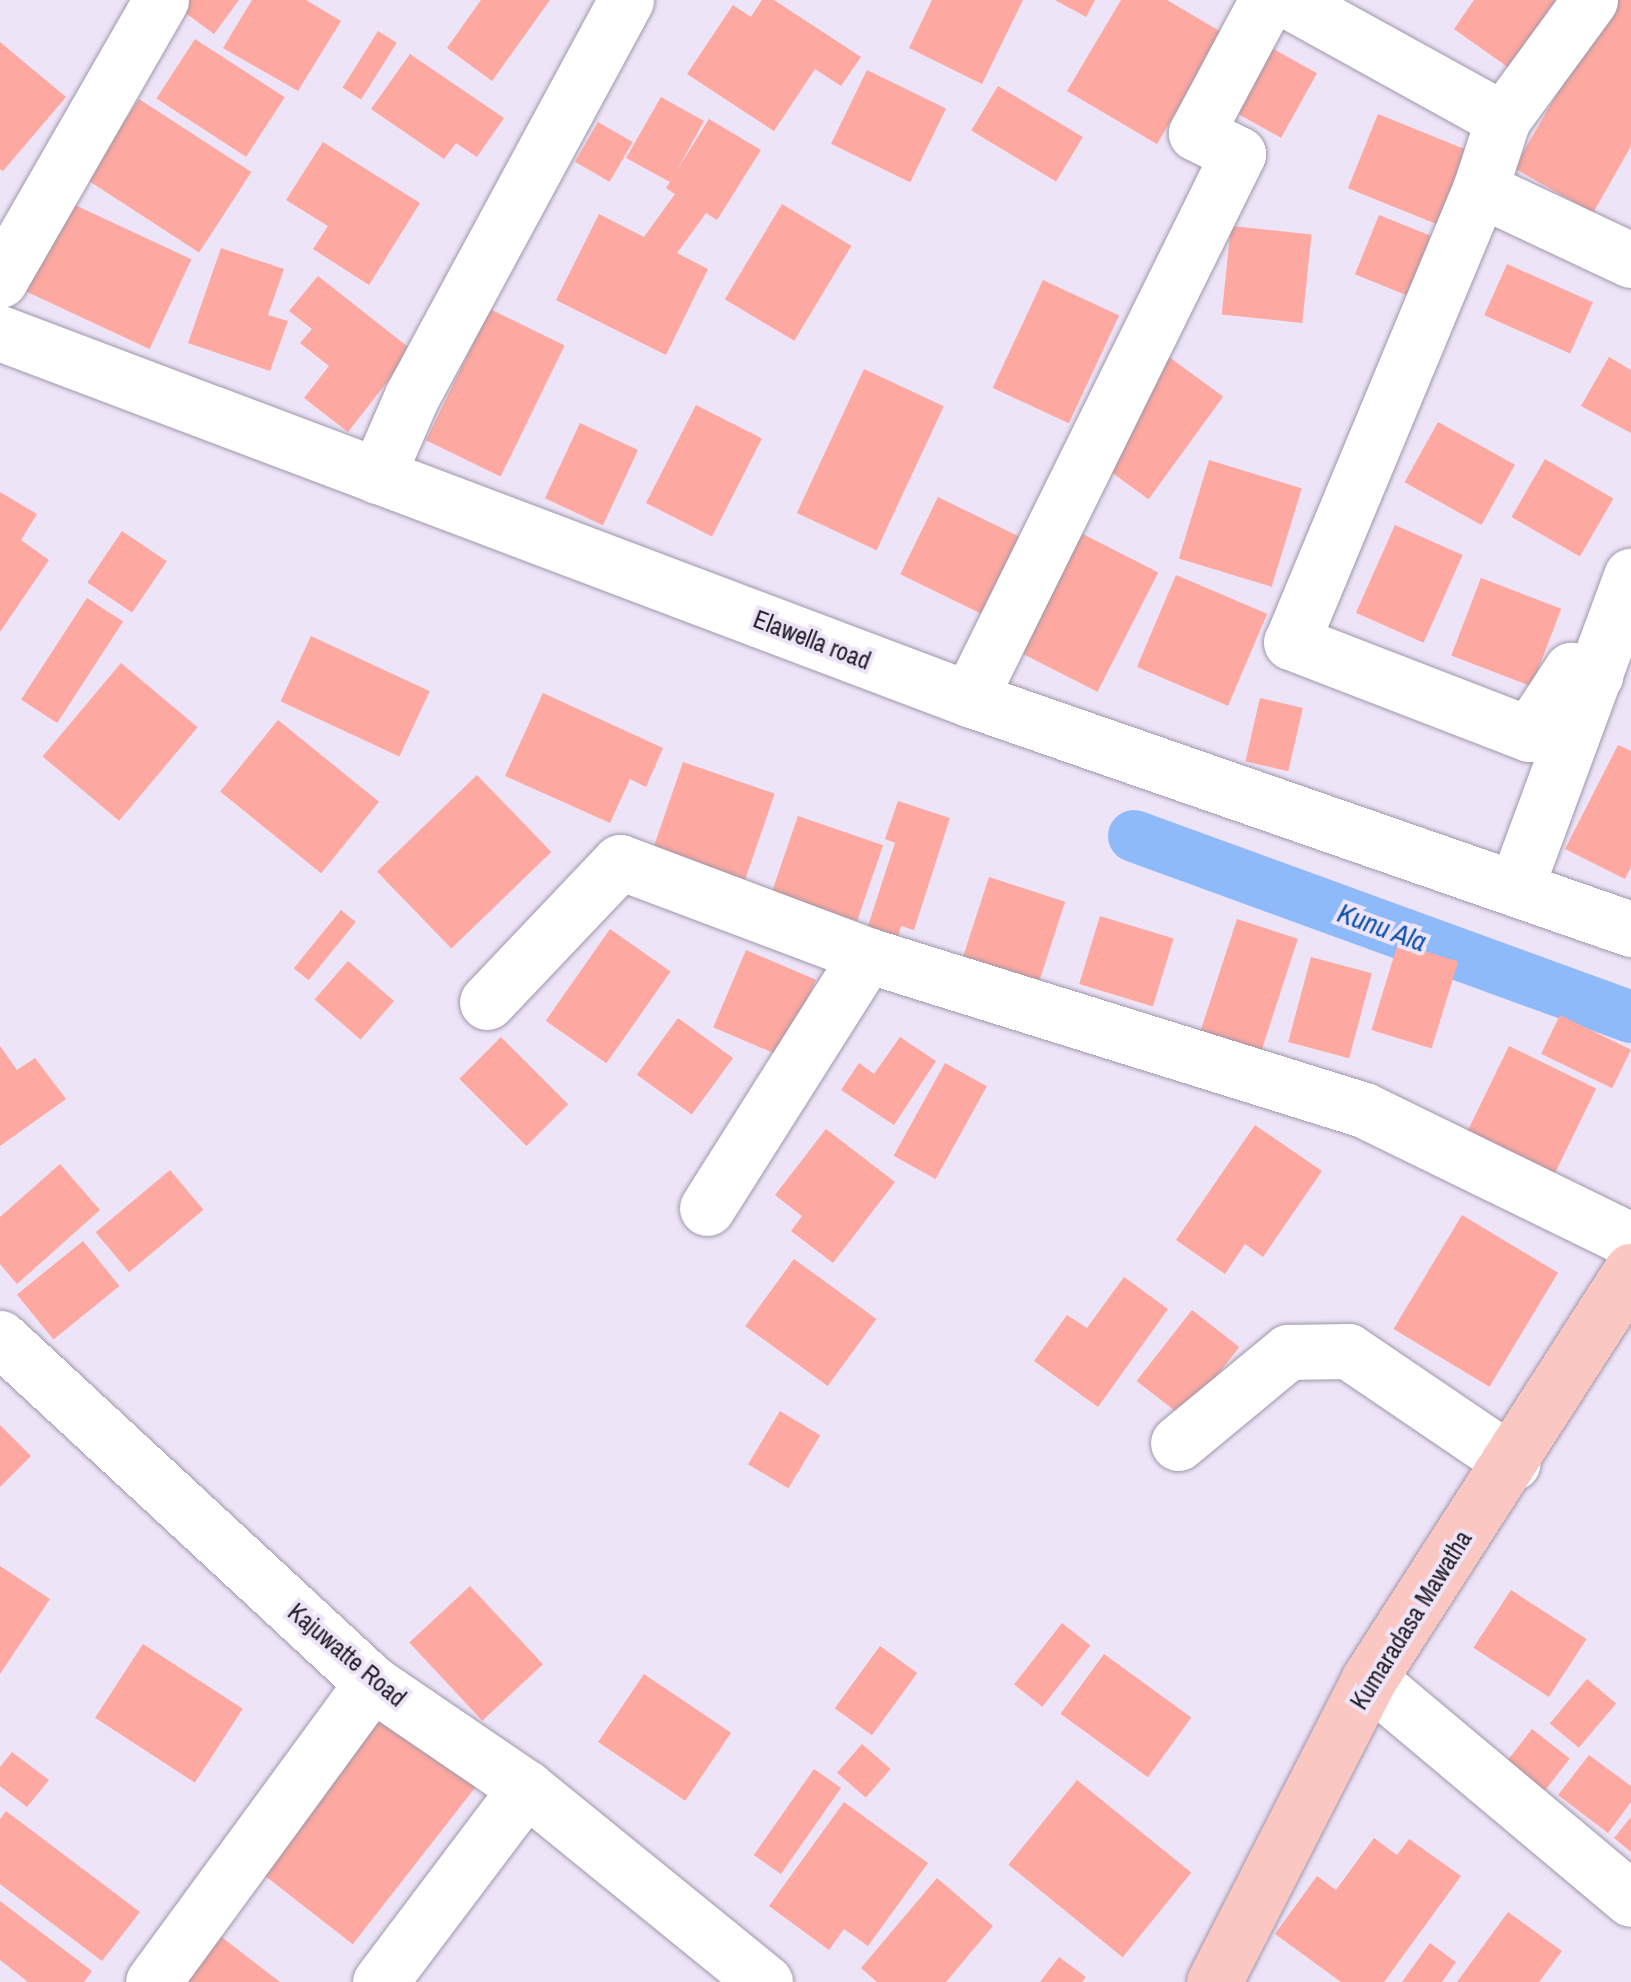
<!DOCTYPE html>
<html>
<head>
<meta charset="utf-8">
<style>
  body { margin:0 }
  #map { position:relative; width:1631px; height:1982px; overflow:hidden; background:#eee4f8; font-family:"Archivo Narrow",sans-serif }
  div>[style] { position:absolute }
  .canal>* { height:52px; margin:-26px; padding:0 26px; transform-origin:26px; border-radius:26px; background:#8fbafa }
  .building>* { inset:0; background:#fda8a0; transform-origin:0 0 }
  .roads { filter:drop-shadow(0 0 2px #a097a9) drop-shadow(0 0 2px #a097a9) }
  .minor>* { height:55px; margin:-27.5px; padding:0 27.5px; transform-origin:27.5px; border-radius:27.5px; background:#fff }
  .major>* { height:55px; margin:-27.5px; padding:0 27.5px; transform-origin:27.5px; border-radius:27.5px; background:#fbc7c3 }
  span { translate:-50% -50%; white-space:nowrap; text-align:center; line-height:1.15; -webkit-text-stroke:8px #eee4f8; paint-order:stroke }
  .street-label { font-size:25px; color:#221f26 }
  .water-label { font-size:28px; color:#0b51aa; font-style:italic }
</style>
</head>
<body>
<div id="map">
  <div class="canal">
    <div style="left:1134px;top:836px;width:529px;rotate:20.01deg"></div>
  </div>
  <div class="building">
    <div style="clip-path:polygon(168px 0,239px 0,214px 34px)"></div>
    <div style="clip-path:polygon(252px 0,306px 0,341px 21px,298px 91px,223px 48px)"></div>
    <div style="clip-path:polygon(481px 0,550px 0,492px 81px,447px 48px)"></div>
    <div style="clip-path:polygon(762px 0,774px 0,861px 57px,841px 86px,815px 69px,774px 131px,687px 74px,733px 5px,751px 17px)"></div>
    <div style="clip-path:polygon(932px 0,1023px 0,982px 84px,909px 48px)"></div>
    <div style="clip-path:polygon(1055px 0,1095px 0,1086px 17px)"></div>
    <div style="clip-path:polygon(1121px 0,1167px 0,1223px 33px,1157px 144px,1067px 91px)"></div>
    <div style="clip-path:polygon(1474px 0,1556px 0,1509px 68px,1454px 29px)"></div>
    <div style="clip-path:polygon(1611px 0,1631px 0,1631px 146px,1593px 213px,1514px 168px)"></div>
    <div style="left:378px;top:31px;width:22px;height:67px;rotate:32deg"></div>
    <div style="left:195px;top:39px;width:107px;height:71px;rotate:33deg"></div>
    <div style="clip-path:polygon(0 42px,66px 97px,3px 171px,0 169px)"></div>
    <div style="left:1268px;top:46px;width:56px;height:74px;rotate:29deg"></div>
    <div style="clip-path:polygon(410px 54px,504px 118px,477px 157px,456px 143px,444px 159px,371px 109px)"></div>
    <div style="left:867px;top:70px;width:88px;height:82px;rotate:26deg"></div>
    <div style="left:998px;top:86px;width:99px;height:52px;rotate:31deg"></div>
    <div style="clip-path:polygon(661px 97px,704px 121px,677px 170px,709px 119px,761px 150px,717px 220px,706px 213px,677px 253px,708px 269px,666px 355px,556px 300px,599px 214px,644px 237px,675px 194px,666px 188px,670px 182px,626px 158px)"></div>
    <div style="left:139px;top:99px;width:134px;height:96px;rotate:33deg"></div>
    <div style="left:1378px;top:114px;width:96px;height:80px;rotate:22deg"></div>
    <div style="left:598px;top:122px;width:40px;height:46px;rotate:30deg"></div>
    <div style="clip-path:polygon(323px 142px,420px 203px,369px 285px,313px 249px,328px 226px,286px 200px)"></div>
    <div style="left:60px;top:198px;width:145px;height:99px;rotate:25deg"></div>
    <div style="left:782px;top:204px;width:81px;height:111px;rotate:31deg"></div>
    <div style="left:1379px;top:215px;width:61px;height:64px;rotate:22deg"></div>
    <div style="left:1231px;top:226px;width:81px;height:89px;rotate:6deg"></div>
    <div style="clip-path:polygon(221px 248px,284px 269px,268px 315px,288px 321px,270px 371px,188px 343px)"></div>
    <div style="left:1507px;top:264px;width:94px;height:56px;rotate:24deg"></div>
    <div style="clip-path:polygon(318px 276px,412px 350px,348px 432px,304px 398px,329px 366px,300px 343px,312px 329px,289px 311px)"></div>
    <div style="left:1043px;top:280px;width:84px;height:119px;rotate:25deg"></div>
    <div style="left:490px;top:309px;width:83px;height:146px;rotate:26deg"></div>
    <div style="left:1169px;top:357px;width:67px;height:127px;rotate:36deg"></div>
    <div style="clip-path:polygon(1609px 357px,1631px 370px,1631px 433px,1581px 406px)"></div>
    <div style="left:864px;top:369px;width:88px;height:159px;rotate:25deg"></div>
    <div style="left:696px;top:405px;width:74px;height:110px;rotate:27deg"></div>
    <div style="left:1438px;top:422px;width:88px;height:69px;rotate:29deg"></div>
    <div style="left:580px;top:423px;width:64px;height:83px;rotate:25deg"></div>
    <div style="left:1545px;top:459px;width:79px;height:67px;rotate:30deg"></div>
    <div style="left:1209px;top:460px;width:97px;height:103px;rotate:17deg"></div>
    <div style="clip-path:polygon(0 492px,37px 514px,21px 540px,49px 560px,0 632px)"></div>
    <div style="left:938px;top:497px;width:93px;height:86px;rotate:26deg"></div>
    <div style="left:1395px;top:525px;width:74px;height:96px;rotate:24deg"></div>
    <div style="left:122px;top:531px;width:54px;height:62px;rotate:34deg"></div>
    <div style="left:1079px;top:532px;width:89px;height:134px;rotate:27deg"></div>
    <div style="left:1176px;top:575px;width:99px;height:100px;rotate:23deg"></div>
    <div style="left:1481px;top:578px;width:86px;height:83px;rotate:21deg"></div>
    <div style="left:87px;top:598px;width:43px;height:121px;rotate:33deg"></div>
    <div style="left:311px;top:636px;width:131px;height:72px;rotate:25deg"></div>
    <div style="left:121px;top:663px;width:100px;height:122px;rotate:40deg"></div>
    <div style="clip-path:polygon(543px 693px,663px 748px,646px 787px,630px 779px,610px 823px,505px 776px)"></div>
    <div style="left:1260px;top:698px;width:44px;height:65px;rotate:13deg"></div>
    <div style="left:278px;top:720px;width:130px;height:92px;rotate:39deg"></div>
    <div style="clip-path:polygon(1618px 745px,1631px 751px,1631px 867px,1625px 879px,1565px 849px)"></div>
    <div style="left:683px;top:762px;width:97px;height:108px;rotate:19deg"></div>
    <div style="left:477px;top:775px;width:107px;height:139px;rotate:46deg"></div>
    <div style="clip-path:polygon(898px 801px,950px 818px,914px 930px,901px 926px,896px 945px,865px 935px,895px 843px,885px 839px)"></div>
    <div style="left:798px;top:816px;width:90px;height:80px;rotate:19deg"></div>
    <div style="left:989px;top:877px;width:80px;height:83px;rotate:18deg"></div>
    <div style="left:341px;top:910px;width:19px;height:75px;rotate:39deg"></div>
    <div style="left:1100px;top:916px;width:77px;height:71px;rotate:17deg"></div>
    <div style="left:1237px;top:919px;width:64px;height:121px;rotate:18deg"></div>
    <div style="left:610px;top:929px;width:74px;height:112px;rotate:35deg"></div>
    <div style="left:1398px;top:943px;width:63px;height:91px;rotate:17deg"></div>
    <div style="left:746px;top:950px;width:76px;height:84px;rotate:23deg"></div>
    <div style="left:1311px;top:957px;width:63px;height:88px;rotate:15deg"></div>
    <div style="left:348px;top:961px;width:61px;height:51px;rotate:41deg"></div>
    <div style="left:1560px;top:1015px;width:79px;height:43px;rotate:26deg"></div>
    <div style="left:678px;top:1018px;width:68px;height:70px;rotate:36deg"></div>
    <div style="left:501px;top:1037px;width:95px;height:59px;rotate:45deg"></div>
    <div style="clip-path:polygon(900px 1037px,936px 1061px,894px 1125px,841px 1090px,859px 1063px,874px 1074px)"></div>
    <div style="clip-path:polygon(0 1046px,17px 1070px,35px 1058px,66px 1099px,0 1146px)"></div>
    <div style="left:1509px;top:1046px;width:97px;height:104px;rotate:26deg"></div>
    <div style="left:945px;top:1063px;width:48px;height:106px;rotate:29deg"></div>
    <div style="clip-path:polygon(1255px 1125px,1322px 1171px,1263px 1257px,1245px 1244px,1225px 1274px,1176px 1240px)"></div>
    <div style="clip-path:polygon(826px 1129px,895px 1182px,833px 1263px,791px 1231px,802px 1216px,775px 1195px)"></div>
    <div style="clip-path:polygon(60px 1164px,100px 1210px,17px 1284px,0 1264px,0 1217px)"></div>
    <div style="left:170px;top:1170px;width:52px;height:97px;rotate:50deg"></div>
    <div style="left:1462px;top:1215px;width:112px;height:133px;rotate:31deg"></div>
    <div style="left:83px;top:1241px;width:58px;height:85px;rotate:51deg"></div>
    <div style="left:794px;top:1259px;width:102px;height:83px;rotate:36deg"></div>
    <div style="clip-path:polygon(1124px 1277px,1168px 1309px,1098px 1407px,1034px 1361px,1067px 1315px,1087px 1328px)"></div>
    <div style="left:1192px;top:1310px;width:60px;height:90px;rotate:38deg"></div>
    <div style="left:780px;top:1411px;width:47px;height:62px;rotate:31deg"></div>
    <div style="clip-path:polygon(0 1425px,31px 1456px,0 1487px)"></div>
    <div style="clip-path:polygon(0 1566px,50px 1599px,0 1674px)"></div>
    <div style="left:470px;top:1586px;width:107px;height:83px;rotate:47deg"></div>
    <div style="left:1511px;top:1590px;width:90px;height:69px;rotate:33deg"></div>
    <div style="left:1062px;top:1623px;width:36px;height:78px;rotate:38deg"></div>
    <div style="left:143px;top:1644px;width:119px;height:88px;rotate:33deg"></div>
    <div style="left:880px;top:1646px;width:46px;height:77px;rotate:36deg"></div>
    <div style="left:1104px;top:1654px;width:108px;height:74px;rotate:36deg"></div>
    <div style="left:644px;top:1674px;width:105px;height:82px;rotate:34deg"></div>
    <div style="left:1587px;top:1679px;width:38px;height:58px;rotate:40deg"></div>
    <div style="left:380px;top:1708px;width:124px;height:203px;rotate:38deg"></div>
    <div style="left:1532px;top:1729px;width:48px;height:43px;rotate:38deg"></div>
    <div style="left:862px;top:1744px;width:38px;height:38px;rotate:41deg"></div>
    <div style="clip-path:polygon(12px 1752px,49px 1780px,27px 1807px,0 1786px,0 1767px)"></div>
    <div style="clip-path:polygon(1589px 1755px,1631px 1786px,1631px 1802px,1608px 1833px,1558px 1795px)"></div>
    <div style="left:814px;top:1769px;width:33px;height:105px;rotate:35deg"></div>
    <div style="left:1077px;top:1780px;width:147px;height:109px;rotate:39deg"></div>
    <div style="clip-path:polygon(844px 1802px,928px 1863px,868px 1946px,844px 1929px,829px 1950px,769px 1906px)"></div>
    <div style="clip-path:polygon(6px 1811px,140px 1912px,102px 1961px,0 1884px,0 1819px)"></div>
    <div style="clip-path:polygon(1631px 1817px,1631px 1852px,1614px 1838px)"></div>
    <div style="clip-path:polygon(1374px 1838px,1397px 1855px,1409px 1839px,1461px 1876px,1384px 1982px,1341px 1982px,1275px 1934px,1317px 1876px,1336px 1890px)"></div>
    <div style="clip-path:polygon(937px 1878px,993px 1926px,946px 1982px,877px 1982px,861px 1968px)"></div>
    <div style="clip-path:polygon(0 1901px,92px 1971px,84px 1982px,28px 1982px,0 1960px)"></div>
    <div style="clip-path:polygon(1508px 1912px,1562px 1951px,1539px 1982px,1457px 1982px)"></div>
    <div style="clip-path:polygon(219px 1935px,280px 1982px,183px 1982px)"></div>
    <div style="clip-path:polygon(1430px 1943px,1456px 1962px,1442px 1982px,1402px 1982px)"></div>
    <div style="clip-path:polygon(1059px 1957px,1086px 1977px,1082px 1982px,1040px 1982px)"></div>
  </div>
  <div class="roads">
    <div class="minor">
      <div style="left:1287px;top:0;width:247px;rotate:28.9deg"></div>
      <div style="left:1590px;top:0;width:147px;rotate:126.2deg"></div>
      <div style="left:1503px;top:119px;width:74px;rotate:108.2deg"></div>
      <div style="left:1480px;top:189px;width:167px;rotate:25.2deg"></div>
      <div style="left:1480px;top:189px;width:491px;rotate:112.6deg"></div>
      <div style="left:1291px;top:642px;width:255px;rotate:21.1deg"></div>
      <div style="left:1529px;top:734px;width:77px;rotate:-56.7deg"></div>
      <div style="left:1571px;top:670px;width:25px;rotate:12deg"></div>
      <div style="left:0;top:280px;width:323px;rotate:-60.1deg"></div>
      <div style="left:0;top:333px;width:1036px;rotate:20.69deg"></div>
      <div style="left:969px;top:699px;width:701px;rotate:19.16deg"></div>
      <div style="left:377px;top:476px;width:87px;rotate:-66.4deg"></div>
      <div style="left:412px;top:396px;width:450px;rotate:-61.6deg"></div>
      <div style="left:969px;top:699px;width:608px;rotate:-63.73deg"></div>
      <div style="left:1238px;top:154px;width:47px;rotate:-153.4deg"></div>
      <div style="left:1196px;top:133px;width:151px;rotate:-61.9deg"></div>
      <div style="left:1516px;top:887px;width:332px;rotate:-69.7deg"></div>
      <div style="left:487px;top:1002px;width:193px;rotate:-46.5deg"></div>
      <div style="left:620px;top:862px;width:264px;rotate:20.6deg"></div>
      <div style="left:867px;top:955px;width:521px;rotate:17.32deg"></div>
      <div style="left:1364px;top:1110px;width:297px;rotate:26deg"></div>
      <div style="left:707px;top:1208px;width:299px;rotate:-57.7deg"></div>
      <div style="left:0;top:1338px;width:507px;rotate:42.84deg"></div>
      <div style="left:372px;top:1683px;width:186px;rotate:34.3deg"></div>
      <div style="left:526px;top:1788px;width:308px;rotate:39.1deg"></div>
      <div style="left:1178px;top:1443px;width:143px;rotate:-39.6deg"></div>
      <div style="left:1288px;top:1352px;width:60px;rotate:-1deg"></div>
      <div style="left:1348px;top:1351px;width:199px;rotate:34.2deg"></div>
      <div style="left:1369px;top:1679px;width:342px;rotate:40deg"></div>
      <div style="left:153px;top:1982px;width:371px;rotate:-53.8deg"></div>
      <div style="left:380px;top:1982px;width:243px;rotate:-53deg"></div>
    </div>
    <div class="major">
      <div style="left:1214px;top:1982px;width:340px;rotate:-62.9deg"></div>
      <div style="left:1369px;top:1679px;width:485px;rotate:-57.3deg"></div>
    </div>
  </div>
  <div class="street-label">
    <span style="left:812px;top:640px;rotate:21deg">Elawella road</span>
    <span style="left:1411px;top:1620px;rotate:-58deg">Kumaradasa Mawatha</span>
    <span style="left:347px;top:1655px;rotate:40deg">Kajuwatte Road</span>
  </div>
  <div class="water-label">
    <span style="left:1382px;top:927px;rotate:20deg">Kunu Ala</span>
  </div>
</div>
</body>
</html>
